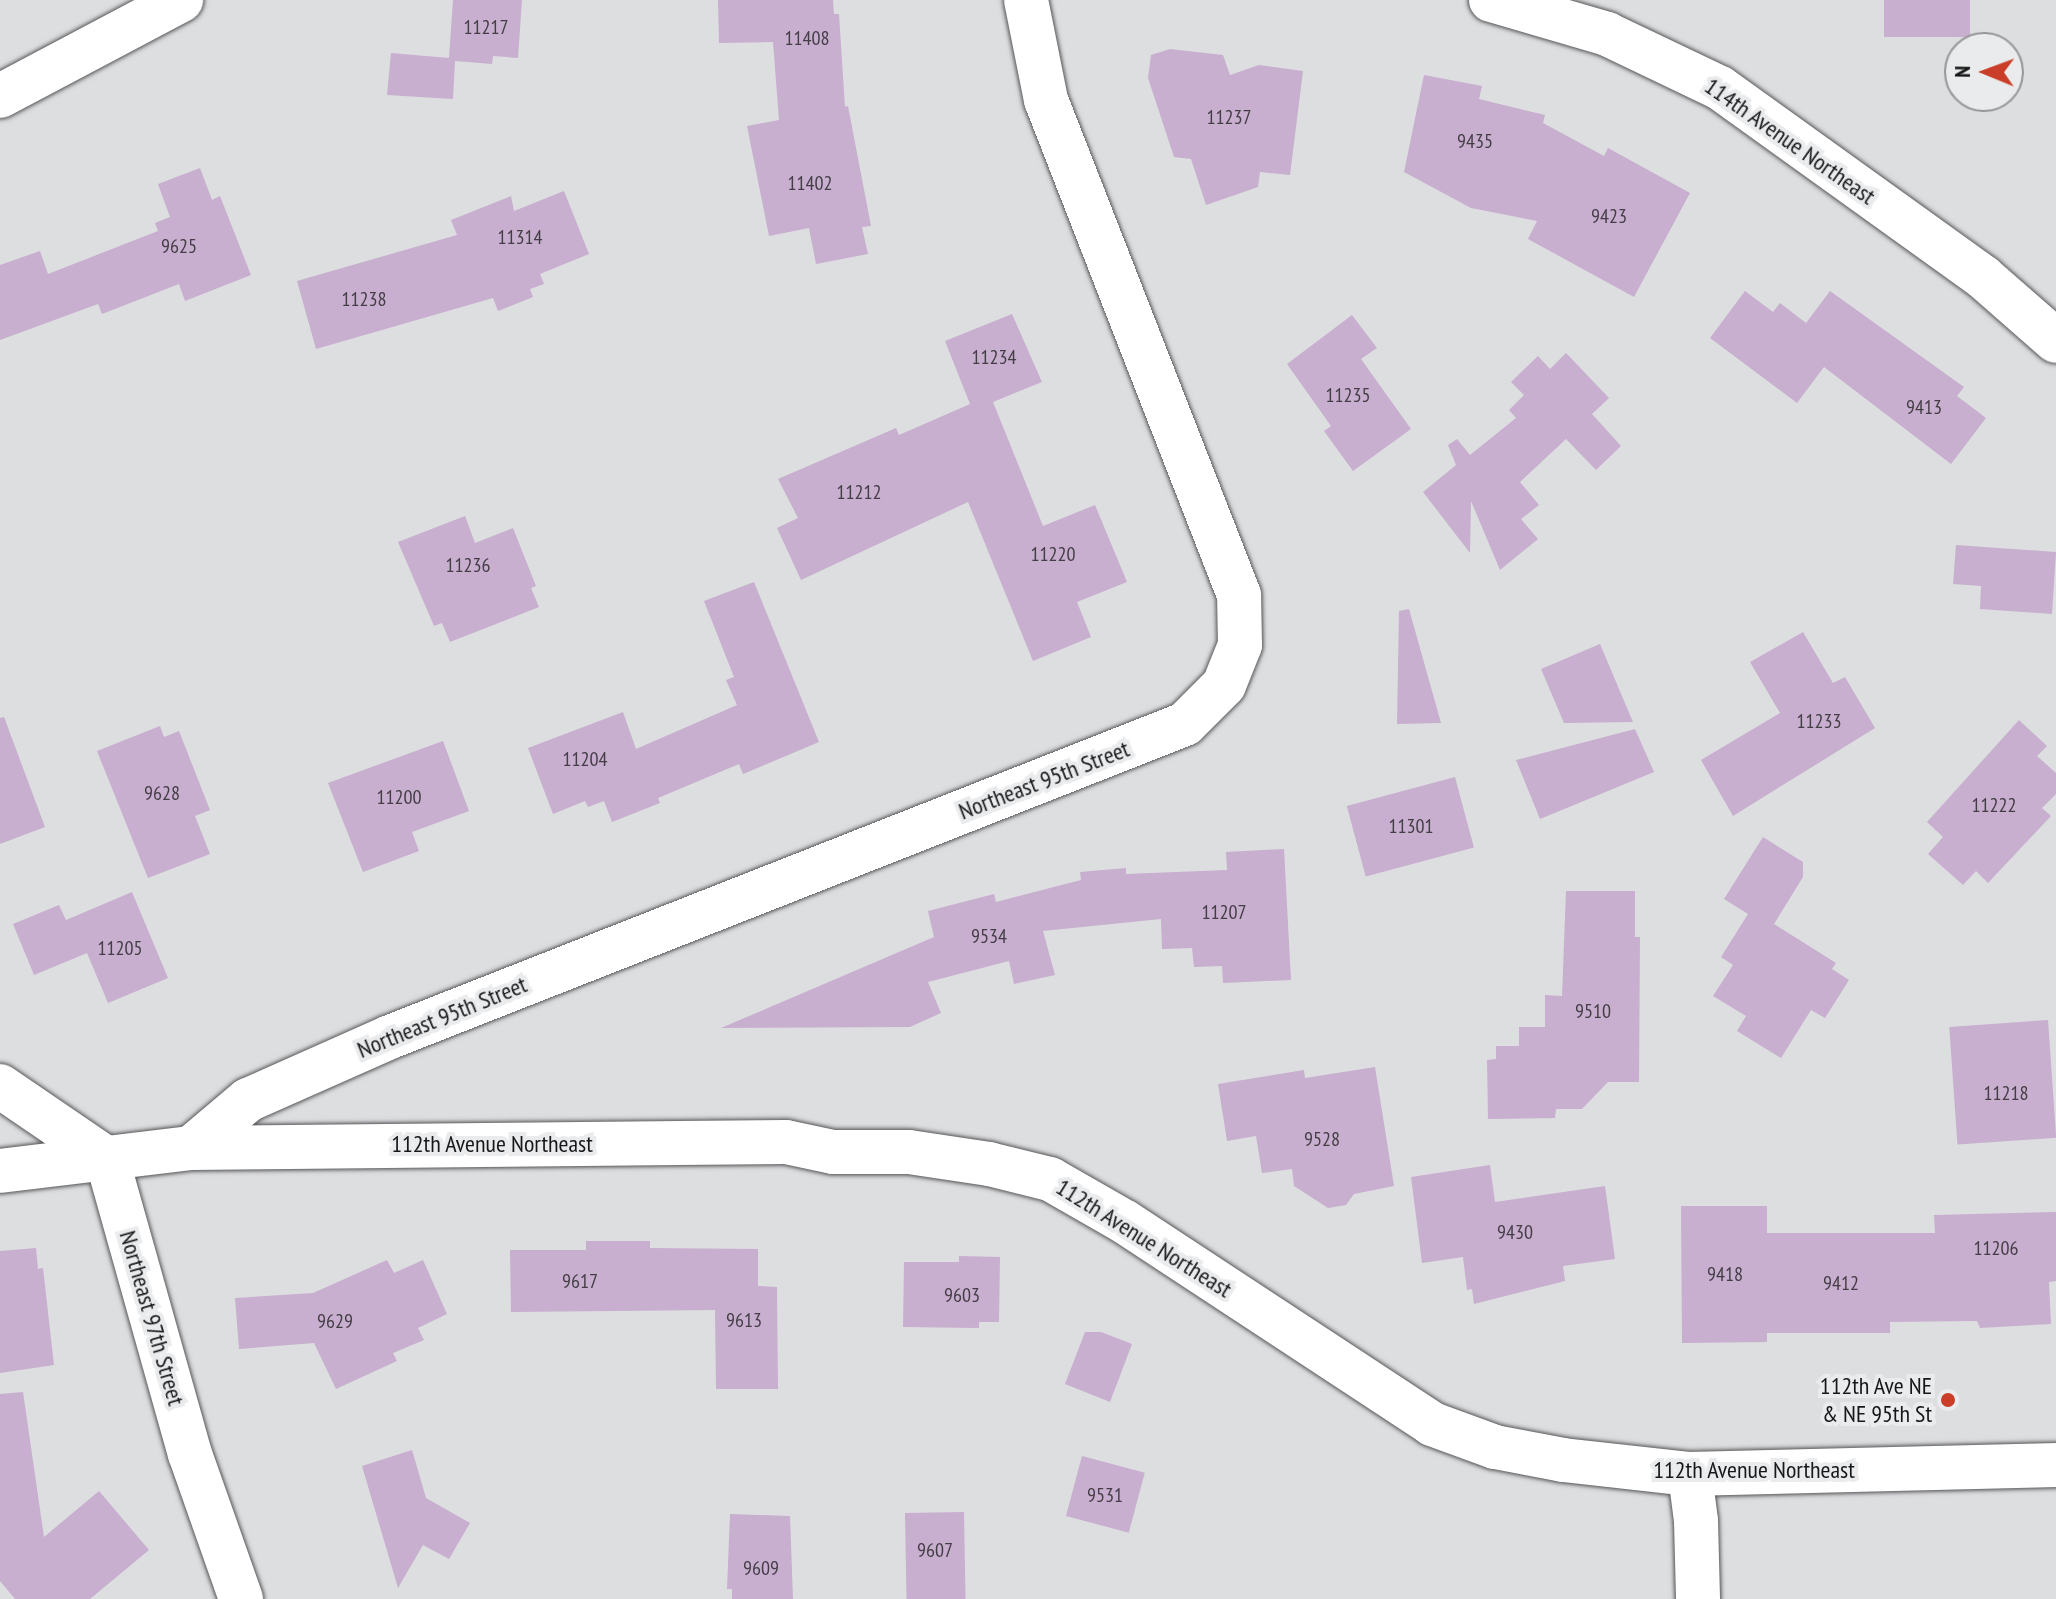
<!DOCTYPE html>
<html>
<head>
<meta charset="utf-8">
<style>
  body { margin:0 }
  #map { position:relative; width:2056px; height:1599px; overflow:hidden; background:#dddee0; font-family:"PT Sans Narrow",sans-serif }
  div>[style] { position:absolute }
  .building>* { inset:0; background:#c8aecf; transform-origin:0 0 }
  .roads { filter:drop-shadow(0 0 2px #575759) drop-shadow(0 0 2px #575759) }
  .minor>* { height:44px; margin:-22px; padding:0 22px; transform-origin:22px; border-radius:22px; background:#fff }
  .tertiary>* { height:44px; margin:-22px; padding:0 22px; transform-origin:22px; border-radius:22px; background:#fff }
  .dots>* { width:22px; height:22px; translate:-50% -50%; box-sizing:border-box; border:4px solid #eaebed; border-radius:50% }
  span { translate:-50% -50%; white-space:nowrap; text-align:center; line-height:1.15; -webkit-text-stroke:8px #eaebed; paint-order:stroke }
  .number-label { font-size:20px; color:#433d45 }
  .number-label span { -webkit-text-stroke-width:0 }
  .street-label { font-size:24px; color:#171717 }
  .poi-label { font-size:24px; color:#171717 }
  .right { translate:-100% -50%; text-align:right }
  .north { position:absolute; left:1944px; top:32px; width:80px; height:80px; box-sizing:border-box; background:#eaebed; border:2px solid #969697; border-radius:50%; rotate:271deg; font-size:22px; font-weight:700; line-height:32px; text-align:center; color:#171717 }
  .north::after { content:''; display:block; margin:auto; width:28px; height:36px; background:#ca3e29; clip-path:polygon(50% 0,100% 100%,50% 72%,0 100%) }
</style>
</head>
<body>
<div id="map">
  <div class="building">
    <div style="clip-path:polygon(453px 0,522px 0,518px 58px,493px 56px,492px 64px,455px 61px,453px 99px,387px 95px,391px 53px,449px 58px)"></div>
    <div style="clip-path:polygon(718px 0,833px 0,834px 14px,839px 14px,845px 107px,848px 106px,871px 226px,862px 227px,868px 254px,816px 264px,809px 228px,769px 236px,747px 126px,779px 120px,773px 42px,719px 43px)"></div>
    <div style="left:1884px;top:0;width:86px;height:37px"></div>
    <div style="clip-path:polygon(1170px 49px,1223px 55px,1230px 75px,1259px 65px,1303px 71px,1290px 175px,1260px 172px,1258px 187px,1206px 205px,1191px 159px,1174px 157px,1148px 78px,1151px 55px)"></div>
    <div style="clip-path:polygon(1424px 75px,1482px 86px,1479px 99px,1545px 115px,1543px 123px,1604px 156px,1608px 148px,1690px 193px,1634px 297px,1528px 239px,1537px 221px,1471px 208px,1404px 172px)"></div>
    <div style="clip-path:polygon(200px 168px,212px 200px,220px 196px,251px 275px,185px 301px,179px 284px,102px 314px,98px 304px,0 340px,0 265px,40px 251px,48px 274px,158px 231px,155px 223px,170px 217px,158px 184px)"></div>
    <div style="clip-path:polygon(564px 191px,589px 254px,540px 274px,544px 284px,530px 289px,533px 297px,498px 311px,493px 298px,316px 349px,297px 281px,457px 235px,451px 220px,511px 196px,514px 211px)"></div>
    <div style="clip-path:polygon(1745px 291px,1773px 312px,1780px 303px,1806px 323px,1830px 291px,1964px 387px,1957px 396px,1986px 418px,1951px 464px,1824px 367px,1797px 403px,1710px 338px)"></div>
    <div style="clip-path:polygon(1012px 314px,1042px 382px,993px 402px,1043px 526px,1095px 505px,1127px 582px,1077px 602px,1091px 637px,1033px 661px,968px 502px,801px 580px,777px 528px,798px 518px,778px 479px,896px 428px,899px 435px,970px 404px,945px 341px)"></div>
    <div style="clip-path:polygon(1352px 315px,1377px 348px,1361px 359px,1411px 429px,1353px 471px,1324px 431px,1331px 426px,1287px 364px)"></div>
    <div style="clip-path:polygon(1566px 353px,1609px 398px,1592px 414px,1621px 446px,1596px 470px,1566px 439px,1520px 482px,1539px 505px,1521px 519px,1538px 539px,1500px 570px,1471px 501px,1470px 553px,1423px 492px,1456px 465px,1448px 445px,1457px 439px,1470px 455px,1516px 418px,1509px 410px,1524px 395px,1511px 382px,1538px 356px,1550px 369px)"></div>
    <div style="clip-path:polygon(465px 516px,475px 543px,513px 528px,536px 586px,531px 588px,539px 607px,450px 642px,442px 623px,434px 626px,398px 542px)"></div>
    <div style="clip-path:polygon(1956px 545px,2056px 552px,2052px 614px,1980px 609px,1981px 586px,1953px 584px)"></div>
    <div style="clip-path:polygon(754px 582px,819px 742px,743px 774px,739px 764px,658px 798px,660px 803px,612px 822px,604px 801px,588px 807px,585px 801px,553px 814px,528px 748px,623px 712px,636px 749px,737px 705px,726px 680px,734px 677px,704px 601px)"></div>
    <div style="clip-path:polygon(1409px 609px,1441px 723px,1397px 724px,1399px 611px)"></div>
    <div style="clip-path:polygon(1803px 632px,1833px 683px,1845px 677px,1875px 728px,1733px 816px,1701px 760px,1780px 713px,1750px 662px)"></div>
    <div style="clip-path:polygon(1600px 644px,1633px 722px,1564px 723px,1541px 669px)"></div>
    <div style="clip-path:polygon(4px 717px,45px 827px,0 844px,0 718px)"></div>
    <div style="clip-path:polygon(2019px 720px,2047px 746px,2037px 756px,2056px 773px,2056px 794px,2042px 808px,2051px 816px,1988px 883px,1976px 871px,1963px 885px,1928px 854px,1943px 837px,1927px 822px)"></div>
    <div style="clip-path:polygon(160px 726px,164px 737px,179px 731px,210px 810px,195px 816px,210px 854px,148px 878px,97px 751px)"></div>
    <div style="clip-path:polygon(1635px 729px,1654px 772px,1540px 819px,1516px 760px)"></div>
    <div style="clip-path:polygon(443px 741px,469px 811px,412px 832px,419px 851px,363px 872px,328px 783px)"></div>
    <div style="left:1455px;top:777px;width:73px;height:112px;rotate:75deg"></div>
    <div style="clip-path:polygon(1763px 837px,1803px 862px,1803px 877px,1774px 924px,1836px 963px,1832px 969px,1849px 980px,1825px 1018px,1811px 1010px,1781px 1058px,1737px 1031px,1746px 1016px,1713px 996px,1733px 965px,1721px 957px,1748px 914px,1724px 899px)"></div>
    <div style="clip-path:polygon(1284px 849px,1291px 980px,1223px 983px,1222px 966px,1194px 967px,1192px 948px,1162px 949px,1161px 919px,1043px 931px,1055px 975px,1014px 984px,1009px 961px,928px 982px,941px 1013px,910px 1027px,721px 1028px,934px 937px,928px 911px,994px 894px,996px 902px,1081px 880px,1080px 872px,1126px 868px,1126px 874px,1227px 870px,1226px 852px)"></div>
    <div style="clip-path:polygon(1566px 891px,1635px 891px,1635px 937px,1640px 937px,1639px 1082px,1608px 1082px,1582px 1109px,1556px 1109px,1555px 1118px,1488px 1119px,1487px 1060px,1496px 1059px,1496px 1046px,1519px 1046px,1519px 1027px,1545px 1027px,1545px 995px,1562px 996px)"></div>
    <div style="clip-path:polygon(132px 892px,168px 978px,108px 1003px,87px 953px,34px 975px,13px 924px,59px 905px,66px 920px)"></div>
    <div style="left:2048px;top:1020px;width:118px;height:99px;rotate:86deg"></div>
    <div style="clip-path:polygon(1375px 1067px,1394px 1186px,1354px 1194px,1346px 1205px,1328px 1208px,1294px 1186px,1292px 1169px,1262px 1173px,1256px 1136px,1227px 1141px,1218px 1084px,1304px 1070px,1305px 1078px)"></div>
    <div style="clip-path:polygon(1490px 1165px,1495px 1202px,1605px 1186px,1615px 1259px,1563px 1266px,1565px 1281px,1474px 1304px,1472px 1289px,1467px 1290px,1463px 1257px,1422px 1263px,1411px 1177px)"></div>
    <div style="clip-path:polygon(1681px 1206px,1767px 1206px,1767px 1233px,1935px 1233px,1934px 1215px,2056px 1212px,2056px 1281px,2049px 1282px,2051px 1324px,1980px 1328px,1977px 1321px,1890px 1322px,1890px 1333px,1767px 1333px,1767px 1342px,1682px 1343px)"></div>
    <div style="clip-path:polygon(586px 1241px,650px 1241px,650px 1248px,758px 1249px,758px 1286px,777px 1287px,778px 1389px,716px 1389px,715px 1310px,511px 1312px,510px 1250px,586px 1250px)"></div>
    <div style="clip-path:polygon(36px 1248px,38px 1269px,43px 1268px,54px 1365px,0 1373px,0 1251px)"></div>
    <div style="clip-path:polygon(959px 1256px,1000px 1257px,999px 1322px,979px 1322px,979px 1328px,903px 1327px,904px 1262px,959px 1262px)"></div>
    <div style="clip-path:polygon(387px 1260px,394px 1273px,423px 1260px,447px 1314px,418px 1328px,424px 1340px,393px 1353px,397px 1361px,336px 1389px,314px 1343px,239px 1349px,235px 1298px,313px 1293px)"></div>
    <div style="clip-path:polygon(1085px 1332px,1101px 1332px,1132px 1344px,1110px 1402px,1065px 1384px)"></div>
    <div style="clip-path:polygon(23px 1392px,44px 1537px,99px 1491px,149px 1550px,90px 1599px,15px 1599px,0 1581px,0 1394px)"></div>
    <div style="clip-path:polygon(412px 1450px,426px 1498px,470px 1523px,449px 1559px,423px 1545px,398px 1588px,362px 1466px)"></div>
    <div style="left:1082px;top:1456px;width:65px;height:62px;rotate:15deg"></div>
    <div style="left:964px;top:1512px;width:87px;height:59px;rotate:89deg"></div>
    <div style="clip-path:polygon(730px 1514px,790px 1516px,793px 1599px,732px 1599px,732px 1589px,727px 1589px)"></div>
  </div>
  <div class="roads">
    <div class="minor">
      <div style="left:1491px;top:0;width:121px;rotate:16.3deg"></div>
      <div style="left:1607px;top:34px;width:125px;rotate:25.5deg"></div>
      <div style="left:1720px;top:88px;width:324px;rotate:35.7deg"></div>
      <div style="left:1983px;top:277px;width:97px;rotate:41.2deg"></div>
      <div style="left:0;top:96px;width:205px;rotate:-27.9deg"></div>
      <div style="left:0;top:1086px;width:130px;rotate:34.3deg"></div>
      <div style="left:107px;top:1159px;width:306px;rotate:74.3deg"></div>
      <div style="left:190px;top:1454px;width:154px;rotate:70.6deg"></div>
      <div style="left:191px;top:1148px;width:75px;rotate:-40.1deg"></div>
      <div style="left:248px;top:1100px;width:155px;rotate:-23.9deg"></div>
      <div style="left:390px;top:1037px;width:854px;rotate:-21.49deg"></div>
      <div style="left:1185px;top:724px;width:55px;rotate:-45deg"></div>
      <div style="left:1224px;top:685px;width:43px;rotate:-68.2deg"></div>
      <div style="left:1240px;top:645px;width:50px;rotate:-91.1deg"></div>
      <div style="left:1239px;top:595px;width:531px;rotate:-111.3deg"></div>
      <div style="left:1046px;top:100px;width:102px;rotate:-101.3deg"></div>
      <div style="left:1690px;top:1474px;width:47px;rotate:82.7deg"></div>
      <div style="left:1696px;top:1521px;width:78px;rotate:88.5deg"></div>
    </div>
    <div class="tertiary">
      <div style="left:0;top:1171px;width:192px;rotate:-6.9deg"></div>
      <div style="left:191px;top:1148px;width:595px;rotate:-0.58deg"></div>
      <div style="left:786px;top:1142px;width:48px;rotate:12deg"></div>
      <div style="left:833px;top:1152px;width:76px"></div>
      <div style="left:909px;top:1152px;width:81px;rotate:8.5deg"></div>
      <div style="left:989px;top:1164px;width:63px;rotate:13.8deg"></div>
      <div style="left:1050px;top:1179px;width:86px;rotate:29.8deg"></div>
      <div style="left:1125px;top:1222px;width:367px;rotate:33.3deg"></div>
      <div style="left:1432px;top:1424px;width:67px;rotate:20.1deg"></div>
      <div style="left:1495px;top:1447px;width:69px;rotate:10.8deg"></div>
      <div style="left:1563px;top:1460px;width:128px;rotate:6.3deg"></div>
      <div style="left:1690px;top:1474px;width:366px;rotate:-1.4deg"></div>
    </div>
  </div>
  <div class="dots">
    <div style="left:1948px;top:1400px;background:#ca3e29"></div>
  </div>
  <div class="number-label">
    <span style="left:486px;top:27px">11217</span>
    <span style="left:807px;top:38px">11408</span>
    <span style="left:1229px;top:117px">11237</span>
    <span style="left:1475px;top:141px">9435</span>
    <span style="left:810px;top:183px">11402</span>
    <span style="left:1609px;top:216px">9423</span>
    <span style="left:520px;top:237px">11314</span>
    <span style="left:179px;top:246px">9625</span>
    <span style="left:364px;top:299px">11238</span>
    <span style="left:994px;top:357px">11234</span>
    <span style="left:1348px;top:395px">11235</span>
    <span style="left:1924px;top:407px">9413</span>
    <span style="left:859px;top:492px">11212</span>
    <span style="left:1053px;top:554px">11220</span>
    <span style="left:468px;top:565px">11236</span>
    <span style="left:1819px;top:721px">11233</span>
    <span style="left:585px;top:759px">11204</span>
    <span style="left:162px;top:793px">9628</span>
    <span style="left:399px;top:797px">11200</span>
    <span style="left:1994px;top:805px">11222</span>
    <span style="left:1411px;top:826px">11301</span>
    <span style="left:1224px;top:912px">11207</span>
    <span style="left:989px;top:936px">9534</span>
    <span style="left:120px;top:948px">11205</span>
    <span style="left:1593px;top:1011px">9510</span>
    <span style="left:2006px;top:1093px">11218</span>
    <span style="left:1322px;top:1139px">9528</span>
    <span style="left:1515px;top:1232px">9430</span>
    <span style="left:1996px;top:1248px">11206</span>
    <span style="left:1725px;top:1274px">9418</span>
    <span style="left:580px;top:1281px">9617</span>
    <span style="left:1841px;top:1283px">9412</span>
    <span style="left:962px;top:1295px">9603</span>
    <span style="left:744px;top:1320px">9613</span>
    <span style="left:335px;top:1321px">9629</span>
    <span style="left:1105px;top:1495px">9531</span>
    <span style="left:935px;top:1550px">9607</span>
    <span style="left:761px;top:1568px">9609</span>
  </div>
  <div class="street-label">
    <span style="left:1790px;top:141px;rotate:35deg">114th Avenue Northeast</span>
    <span style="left:1044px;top:780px;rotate:-21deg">Northeast 95th Street</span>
    <span style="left:442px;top:1017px;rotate:-22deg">Northeast 95th Street</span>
    <span style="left:492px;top:1144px">112th Avenue Northeast</span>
    <span style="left:1144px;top:1238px;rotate:32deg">112th Avenue Northeast</span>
    <span style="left:152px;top:1318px;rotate:74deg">Northeast 97th Street</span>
    <span style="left:1754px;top:1470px">112th Avenue Northeast</span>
  </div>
  <div class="poi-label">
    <span class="right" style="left:1932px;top:1400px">112th Ave NE<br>&amp; NE 95th St</span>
  </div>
  <div class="north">N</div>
</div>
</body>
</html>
